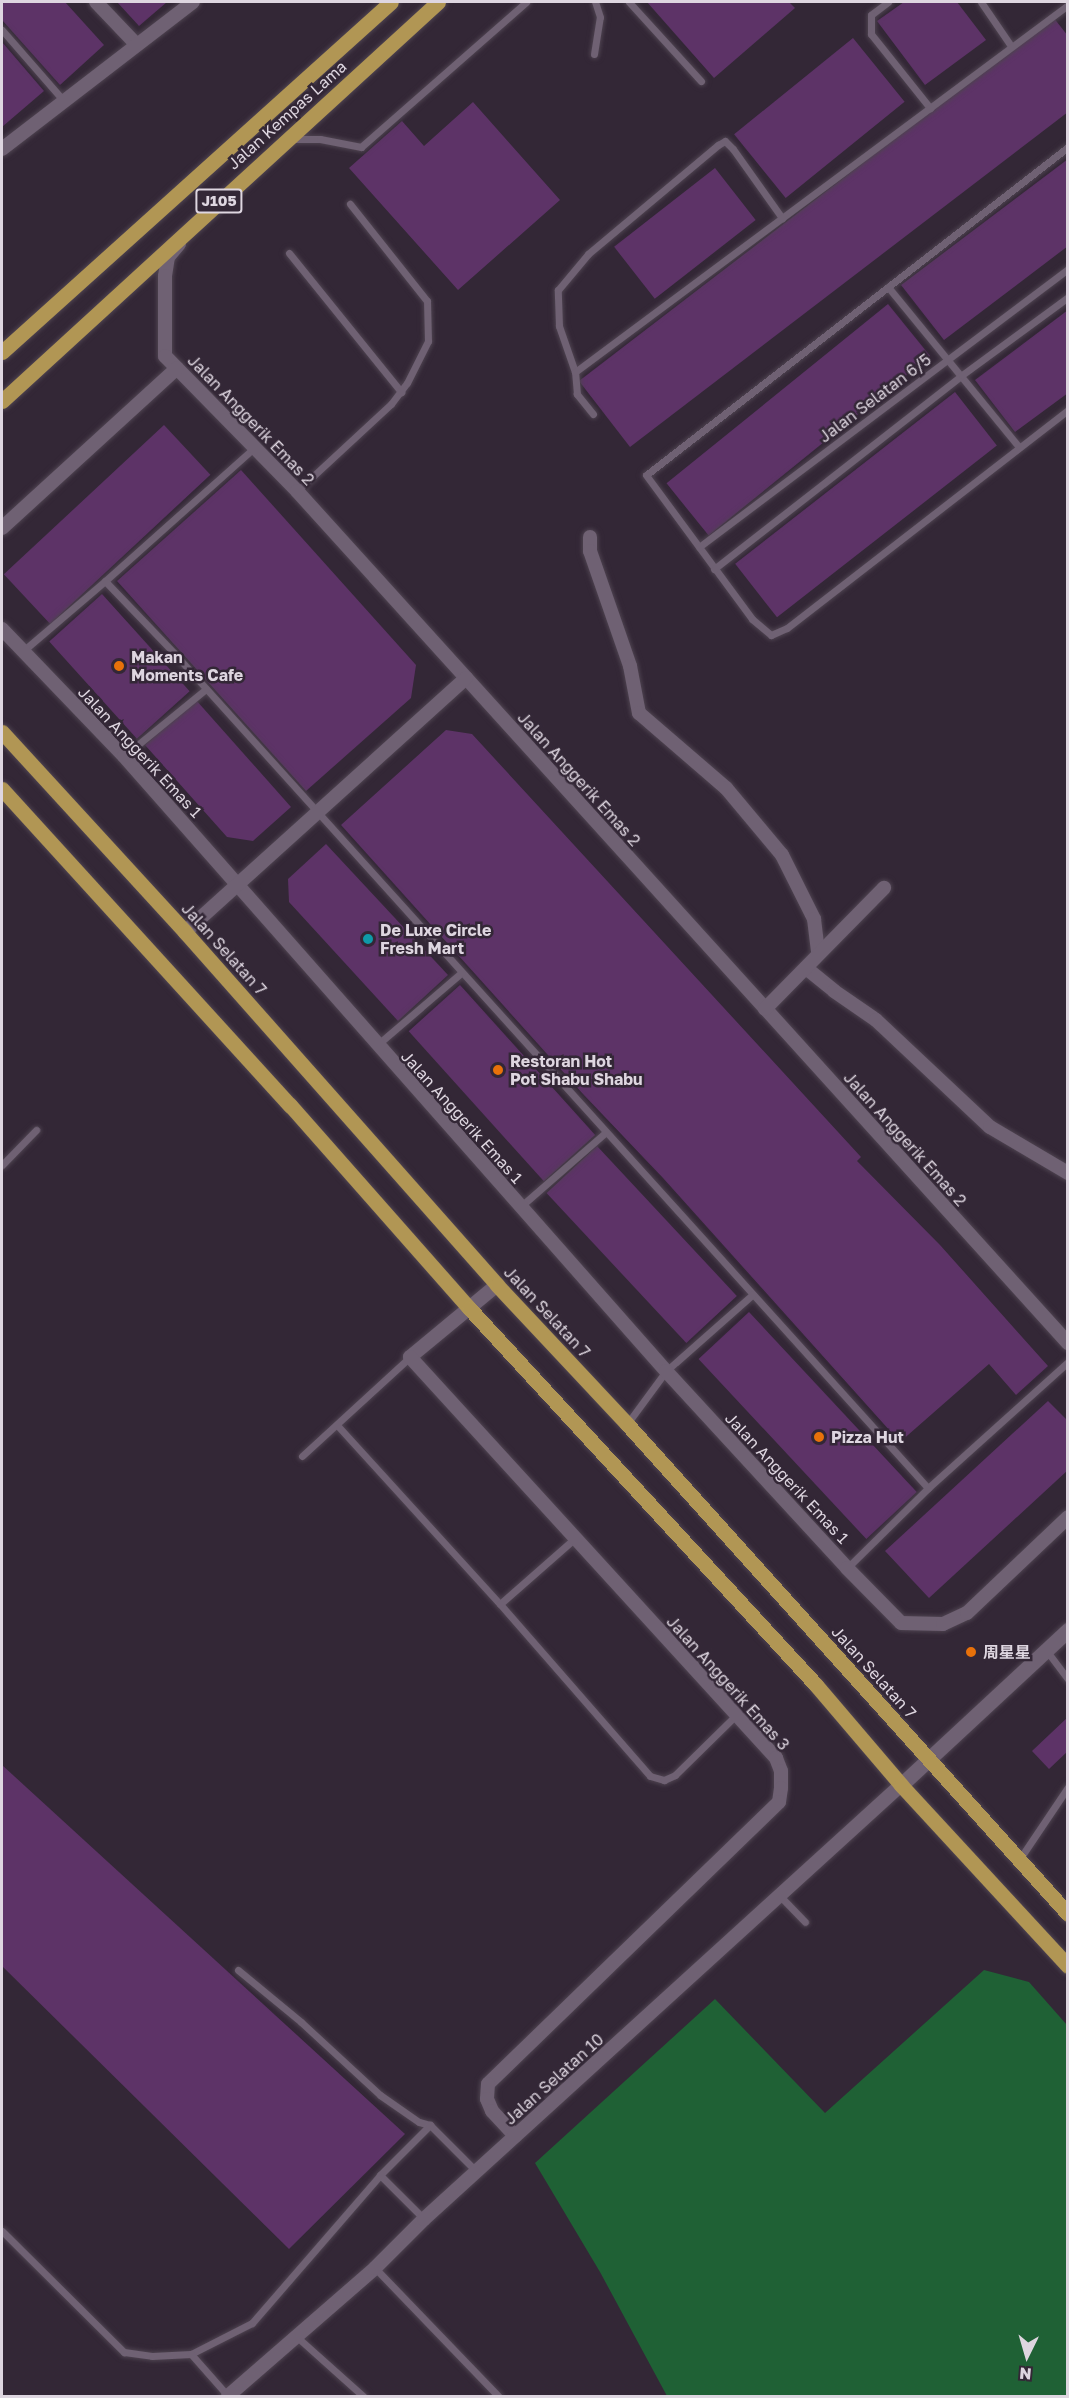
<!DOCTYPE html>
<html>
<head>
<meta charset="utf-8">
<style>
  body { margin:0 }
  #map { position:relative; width:1069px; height:2398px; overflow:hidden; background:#332736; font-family:"Golos Text","Noto Sans SC",sans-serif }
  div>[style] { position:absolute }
  .green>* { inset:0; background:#1f6135 }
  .building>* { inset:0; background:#5d3367; transform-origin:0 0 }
  .roads { filter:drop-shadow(0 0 2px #4e4350) drop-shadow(0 0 2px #4e4350) }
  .service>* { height:7px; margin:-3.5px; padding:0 3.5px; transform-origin:3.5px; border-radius:3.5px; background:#6f6173 }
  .minor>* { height:14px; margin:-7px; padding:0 7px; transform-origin:7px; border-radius:7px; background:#6f6173 }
  .tertiary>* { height:15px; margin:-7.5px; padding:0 7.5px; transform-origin:7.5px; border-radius:7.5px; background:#6f6173 }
  .primary>* { height:15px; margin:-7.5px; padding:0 7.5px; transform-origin:7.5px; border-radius:7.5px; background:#b19654 }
  .dots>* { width:16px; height:16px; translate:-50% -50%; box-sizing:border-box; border:3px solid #332736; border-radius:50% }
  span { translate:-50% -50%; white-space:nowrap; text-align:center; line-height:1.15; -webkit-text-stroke:5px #332736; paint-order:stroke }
  .shield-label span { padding:2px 4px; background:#332736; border:2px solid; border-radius:4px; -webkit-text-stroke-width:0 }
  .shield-label { font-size:15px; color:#ded6e0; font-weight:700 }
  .street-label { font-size:16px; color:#ded6e0 }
  .poi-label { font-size:16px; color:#ded6e0; font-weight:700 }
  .left { translate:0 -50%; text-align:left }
  .frame { position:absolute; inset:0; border:3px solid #ded6e0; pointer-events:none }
  .north { position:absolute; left:997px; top:2326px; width:60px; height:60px; -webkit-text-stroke:4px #332736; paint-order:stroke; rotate:185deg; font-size:16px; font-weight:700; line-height:24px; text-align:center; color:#ded6e0 }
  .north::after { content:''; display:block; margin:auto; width:21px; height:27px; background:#ded6e0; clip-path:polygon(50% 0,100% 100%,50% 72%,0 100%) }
</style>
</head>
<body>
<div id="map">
  <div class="green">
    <div style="clip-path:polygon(984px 1970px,1029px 1982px,1067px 2025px,1067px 2396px,667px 2396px,600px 2272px,535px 2163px,715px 1999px,825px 2113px)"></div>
  </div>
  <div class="building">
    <div style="clip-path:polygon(2px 2px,65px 2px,104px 45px,60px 85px,2px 20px)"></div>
    <div style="clip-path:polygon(117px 2px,167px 2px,139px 26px)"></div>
    <div style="clip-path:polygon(647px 2px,789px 2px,795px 8px,714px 78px)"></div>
    <div style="clip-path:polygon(904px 2px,957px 2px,986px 40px,925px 85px,877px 21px)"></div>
    <div style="clip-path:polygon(1053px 17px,1068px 36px,1068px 112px,630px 447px,579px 381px)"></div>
    <div style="left:853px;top:38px;width:82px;height:153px;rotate:51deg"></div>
    <div style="clip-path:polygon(2px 42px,44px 91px,2px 127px)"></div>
    <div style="clip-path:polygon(473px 102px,560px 200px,458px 290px,349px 168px,402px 121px,424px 146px)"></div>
    <div style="clip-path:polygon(1068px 159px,1068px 246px,944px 340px,901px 285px)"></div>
    <div style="left:715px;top:168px;width:66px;height:128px;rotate:52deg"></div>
    <div style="left:888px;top:304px;width:67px;height:285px;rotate:51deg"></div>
    <div style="clip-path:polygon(1068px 310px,1068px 393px,1015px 432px,975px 380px)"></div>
    <div style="left:955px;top:392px;width:68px;height:279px;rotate:52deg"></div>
    <div style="left:164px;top:425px;width:68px;height:219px;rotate:47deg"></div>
    <div style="clip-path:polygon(241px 470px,416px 665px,411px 698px,306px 791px,117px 581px)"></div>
    <div style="left:102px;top:594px;width:131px;height:71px;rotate:48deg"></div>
    <div style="clip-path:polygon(196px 700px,291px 807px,253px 841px,227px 837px,145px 745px)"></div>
    <div style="clip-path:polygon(446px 730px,472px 734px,861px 1157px,857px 1161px,940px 1245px,1048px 1366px,1016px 1395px,989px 1364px,900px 1442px,663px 1178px,583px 1094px,341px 825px)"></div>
    <div style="clip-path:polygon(326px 844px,448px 975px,398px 1021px,289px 902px,288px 879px)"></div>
    <div style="left:460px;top:985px;width:202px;height:69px;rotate:48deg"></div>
    <div style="left:597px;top:1146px;width:205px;height:69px;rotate:47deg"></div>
    <div style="left:749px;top:1312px;width:246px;height:69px;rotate:47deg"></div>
    <div style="clip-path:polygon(1048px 1401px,1068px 1421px,1068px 1470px,929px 1598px,885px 1551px)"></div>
    <div style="clip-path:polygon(1068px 1717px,1068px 1751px,1049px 1769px,1032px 1751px)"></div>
    <div style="clip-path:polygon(2px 1765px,405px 2134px,289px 2249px,2px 1966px)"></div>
  </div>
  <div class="roads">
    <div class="service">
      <div style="left:629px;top:2px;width:107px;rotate:47.7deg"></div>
      <div style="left:888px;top:2px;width:21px;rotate:143deg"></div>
      <div style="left:871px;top:15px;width:19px;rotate:90deg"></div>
      <div style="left:871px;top:34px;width:95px;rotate:51.4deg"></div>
      <div style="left:981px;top:2px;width:53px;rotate:55.7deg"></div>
      <div style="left:2px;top:30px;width:94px;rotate:48.9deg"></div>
      <div style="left:594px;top:54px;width:37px;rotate:-81deg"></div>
      <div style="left:600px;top:17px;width:16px;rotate:-108deg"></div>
      <div style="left:291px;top:139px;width:29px"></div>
      <div style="left:320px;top:139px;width:42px;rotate:11deg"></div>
      <div style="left:361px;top:147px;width:220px;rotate:-41.3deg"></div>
      <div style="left:1068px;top:147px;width:534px;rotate:142.14deg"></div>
      <div style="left:646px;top:475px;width:179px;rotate:53.6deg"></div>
      <div style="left:752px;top:619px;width:25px;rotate:40deg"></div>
      <div style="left:771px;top:635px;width:17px;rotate:-24deg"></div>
      <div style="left:787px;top:628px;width:356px;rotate:-37.8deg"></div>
      <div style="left:289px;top:253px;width:179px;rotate:51.1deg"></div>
      <div style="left:888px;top:287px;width:207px;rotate:50.7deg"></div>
      <div style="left:575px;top:372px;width:49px;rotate:-109.2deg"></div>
      <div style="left:559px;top:326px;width:36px;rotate:-92deg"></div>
      <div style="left:558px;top:290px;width:47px;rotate:-50.2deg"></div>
      <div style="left:588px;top:254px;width:170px;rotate:-40deg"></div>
      <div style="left:718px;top:145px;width:8px;rotate:-30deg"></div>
      <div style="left:725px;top:141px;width:11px;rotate:45deg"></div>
      <div style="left:733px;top:149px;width:85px;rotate:54.6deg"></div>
      <div style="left:593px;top:414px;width:26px;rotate:-129deg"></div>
      <div style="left:577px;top:394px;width:22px;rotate:-95deg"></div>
      <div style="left:575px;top:372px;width:615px;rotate:-36.66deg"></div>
      <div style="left:255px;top:447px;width:201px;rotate:138.2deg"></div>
      <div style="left:105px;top:581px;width:100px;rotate:46.2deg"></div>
      <div style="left:174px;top:653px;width:1125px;rotate:47.92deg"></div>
      <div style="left:928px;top:1488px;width:188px;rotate:-42deg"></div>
      <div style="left:297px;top:491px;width:128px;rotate:-42.8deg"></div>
      <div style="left:391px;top:404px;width:26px;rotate:-53deg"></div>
      <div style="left:407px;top:383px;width:47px;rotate:-63.4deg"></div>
      <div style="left:428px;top:341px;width:40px;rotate:-91.4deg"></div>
      <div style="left:427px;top:301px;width:124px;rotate:-128.4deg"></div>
      <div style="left:699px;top:547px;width:462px;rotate:-37deg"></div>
      <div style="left:714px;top:569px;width:315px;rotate:-38deg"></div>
      <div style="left:962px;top:375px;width:132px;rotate:-36.3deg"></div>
      <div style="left:23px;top:651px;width:108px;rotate:-40.5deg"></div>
      <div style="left:124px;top:756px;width:106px;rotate:-39.3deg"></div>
      <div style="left:377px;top:1045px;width:111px;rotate:-40.6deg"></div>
      <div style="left:2px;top:1165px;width:49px;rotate:-45.8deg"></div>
      <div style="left:520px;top:1207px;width:114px;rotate:-41.1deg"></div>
      <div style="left:627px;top:1424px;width:66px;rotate:-53.7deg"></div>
      <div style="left:666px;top:1371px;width:115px;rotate:-41.5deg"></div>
      <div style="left:337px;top:1425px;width:242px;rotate:47.7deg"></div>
      <div style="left:500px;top:1604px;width:228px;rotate:48.9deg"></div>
      <div style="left:650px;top:1776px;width:15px;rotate:16deg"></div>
      <div style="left:664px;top:1780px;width:12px;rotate:-24deg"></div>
      <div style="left:675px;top:1775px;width:86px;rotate:-44.5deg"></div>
      <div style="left:302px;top:1456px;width:147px;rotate:-42.5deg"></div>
      <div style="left:847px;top:1568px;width:114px;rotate:-44.6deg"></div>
      <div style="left:500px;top:1604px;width:100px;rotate:-41.3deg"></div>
      <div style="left:1046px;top:1650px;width:36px;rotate:53deg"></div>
      <div style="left:1019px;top:1860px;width:88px;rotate:-56.1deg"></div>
      <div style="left:780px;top:1896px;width:36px;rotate:46deg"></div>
      <div style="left:238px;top:1970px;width:82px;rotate:39.5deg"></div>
      <div style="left:301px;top:2022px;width:108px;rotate:42.7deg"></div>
      <div style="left:380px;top:2095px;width:47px;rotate:34.7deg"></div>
      <div style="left:419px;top:2122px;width:11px;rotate:15deg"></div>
      <div style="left:430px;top:2125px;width:65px;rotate:45deg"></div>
      <div style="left:380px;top:2175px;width:62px;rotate:45deg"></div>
      <div style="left:2px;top:2231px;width:172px;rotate:44.8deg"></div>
      <div style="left:124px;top:2352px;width:28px;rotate:8deg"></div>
      <div style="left:152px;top:2356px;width:39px;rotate:-3deg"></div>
      <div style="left:191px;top:2354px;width:68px;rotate:-26.9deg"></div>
      <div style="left:252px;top:2323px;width:196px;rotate:-49.1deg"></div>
      <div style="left:380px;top:2175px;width:71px;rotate:-45deg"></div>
      <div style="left:375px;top:2268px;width:178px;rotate:46.1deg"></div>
      <div style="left:297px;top:2337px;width:89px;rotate:41.8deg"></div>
      <div style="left:191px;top:2354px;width:56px;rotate:48.6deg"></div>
    </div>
    <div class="minor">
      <div style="left:96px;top:2px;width:58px;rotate:46.4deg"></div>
      <div style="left:2px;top:149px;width:241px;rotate:-37.6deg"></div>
      <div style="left:179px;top:244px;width:17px;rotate:130deg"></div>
      <div style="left:168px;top:257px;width:19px;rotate:99deg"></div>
      <div style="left:165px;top:276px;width:80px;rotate:90deg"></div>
      <div style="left:165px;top:356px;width:189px;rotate:45.6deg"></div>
      <div style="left:297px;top:491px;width:1149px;rotate:47.86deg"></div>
      <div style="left:2px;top:528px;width:237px;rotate:-42.4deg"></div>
      <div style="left:590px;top:537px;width:14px;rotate:90deg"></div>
      <div style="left:590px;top:551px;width:122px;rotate:70.8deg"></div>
      <div style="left:630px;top:666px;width:48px;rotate:79.2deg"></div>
      <div style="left:639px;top:713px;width:115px;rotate:40.8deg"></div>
      <div style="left:726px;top:788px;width:87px;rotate:50.1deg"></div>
      <div style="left:782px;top:855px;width:72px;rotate:63.4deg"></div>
      <div style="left:814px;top:919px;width:34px;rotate:83deg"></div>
      <div style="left:2px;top:629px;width:176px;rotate:46.2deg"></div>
      <div style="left:124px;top:756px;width:820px;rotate:48.61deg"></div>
      <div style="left:666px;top:1371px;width:268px;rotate:47.4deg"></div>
      <div style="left:847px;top:1568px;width:77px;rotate:45.5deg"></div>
      <div style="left:901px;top:1623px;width:42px;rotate:1.4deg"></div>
      <div style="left:943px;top:1624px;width:26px;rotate:-25deg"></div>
      <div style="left:967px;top:1613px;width:139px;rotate:-43.5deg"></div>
      <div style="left:185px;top:932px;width:379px;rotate:-42.1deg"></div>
      <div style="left:806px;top:968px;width:36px;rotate:39deg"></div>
      <div style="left:834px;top:991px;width:51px;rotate:34.6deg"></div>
      <div style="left:876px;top:1020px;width:156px;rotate:43.2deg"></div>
      <div style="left:990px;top:1127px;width:91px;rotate:30.5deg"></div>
      <div style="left:765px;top:1009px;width:170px;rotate:-45.5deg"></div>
      <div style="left:497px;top:1285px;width:113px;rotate:140.4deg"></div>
      <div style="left:410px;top:1357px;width:543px;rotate:47.61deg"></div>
      <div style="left:776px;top:1758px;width:14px;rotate:69deg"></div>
      <div style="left:781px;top:1771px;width:17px;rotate:90deg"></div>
      <div style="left:781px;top:1788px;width:14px;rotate:98deg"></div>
      <div style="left:779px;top:1802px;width:405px;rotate:135.9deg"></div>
      <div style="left:488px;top:2084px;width:15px;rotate:94deg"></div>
      <div style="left:487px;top:2099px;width:13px;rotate:67deg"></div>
      <div style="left:492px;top:2111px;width:34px;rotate:47deg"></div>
      <div style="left:228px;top:2396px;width:195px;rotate:-41deg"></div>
      <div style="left:375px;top:2268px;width:69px;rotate:-45deg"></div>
      <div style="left:424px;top:2219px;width:645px;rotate:-42.3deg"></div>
    </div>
    <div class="tertiary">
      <div style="left:901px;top:1785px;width:228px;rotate:-42.9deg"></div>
    </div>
    <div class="primary">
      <div style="left:2px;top:352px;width:523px;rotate:-41.98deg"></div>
      <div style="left:2px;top:401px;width:591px;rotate:-42.46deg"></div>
      <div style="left:2px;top:732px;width:271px;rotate:47.5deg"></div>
      <div style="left:185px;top:932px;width:471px;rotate:48.5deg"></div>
      <div style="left:497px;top:1285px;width:190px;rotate:46.9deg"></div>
      <div style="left:627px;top:1424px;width:659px;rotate:48.01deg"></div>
      <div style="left:2px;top:789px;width:428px;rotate:47.7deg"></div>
      <div style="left:290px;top:1105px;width:271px;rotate:48.6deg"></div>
      <div style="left:469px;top:1308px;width:512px;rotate:47.37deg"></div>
      <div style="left:816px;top:1685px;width:131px;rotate:49.6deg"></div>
      <div style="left:901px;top:1785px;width:246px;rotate:47.3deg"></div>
    </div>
  </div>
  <div class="dots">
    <div style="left:119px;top:666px;background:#e8710a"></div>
    <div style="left:368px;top:939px;background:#0f9aa8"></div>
    <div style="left:498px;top:1070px;background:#e8710a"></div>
    <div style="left:819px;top:1437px;background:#e8710a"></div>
    <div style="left:971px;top:1652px;background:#e8710a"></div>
  </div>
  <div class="shield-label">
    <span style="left:219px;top:201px">J105</span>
  </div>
  <div class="street-label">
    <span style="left:287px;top:115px;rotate:-42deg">Jalan Kempas Lama</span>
    <span style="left:875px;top:398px;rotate:-37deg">Jalan Selatan 6/5</span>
    <span style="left:251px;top:420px;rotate:46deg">Jalan Anggerik Emas 2</span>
    <span style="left:140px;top:752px;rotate:47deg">Jalan Anggerik Emas 1</span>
    <span style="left:579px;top:779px;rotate:48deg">Jalan Anggerik Emas 2</span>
    <span style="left:224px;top:949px;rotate:48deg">Jalan Selatan 7</span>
    <span style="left:462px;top:1117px;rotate:48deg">Jalan Anggerik Emas 1</span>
    <span style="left:905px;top:1139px;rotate:48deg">Jalan Anggerik Emas 2</span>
    <span style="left:547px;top:1312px;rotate:47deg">Jalan Selatan 7</span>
    <span style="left:787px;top:1478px;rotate:47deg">Jalan Anggerik Emas 1</span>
    <span style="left:874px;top:1672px;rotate:48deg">Jalan Selatan 7</span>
    <span style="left:728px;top:1683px;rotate:48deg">Jalan Anggerik Emas 3</span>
    <span style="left:554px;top:2079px;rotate:-42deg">Jalan Selatan 10</span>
  </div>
  <div class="poi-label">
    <span class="left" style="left:131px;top:666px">Makan<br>Moments Cafe</span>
    <span class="left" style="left:380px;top:939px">De Luxe Circle<br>Fresh Mart</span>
    <span class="left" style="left:510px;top:1070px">Restoran Hot<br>Pot Shabu Shabu</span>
    <span class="left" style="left:831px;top:1437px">Pizza Hut</span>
    <span class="left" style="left:983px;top:1652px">周星星</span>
  </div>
  <div class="frame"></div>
  <div class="north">N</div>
</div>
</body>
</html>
